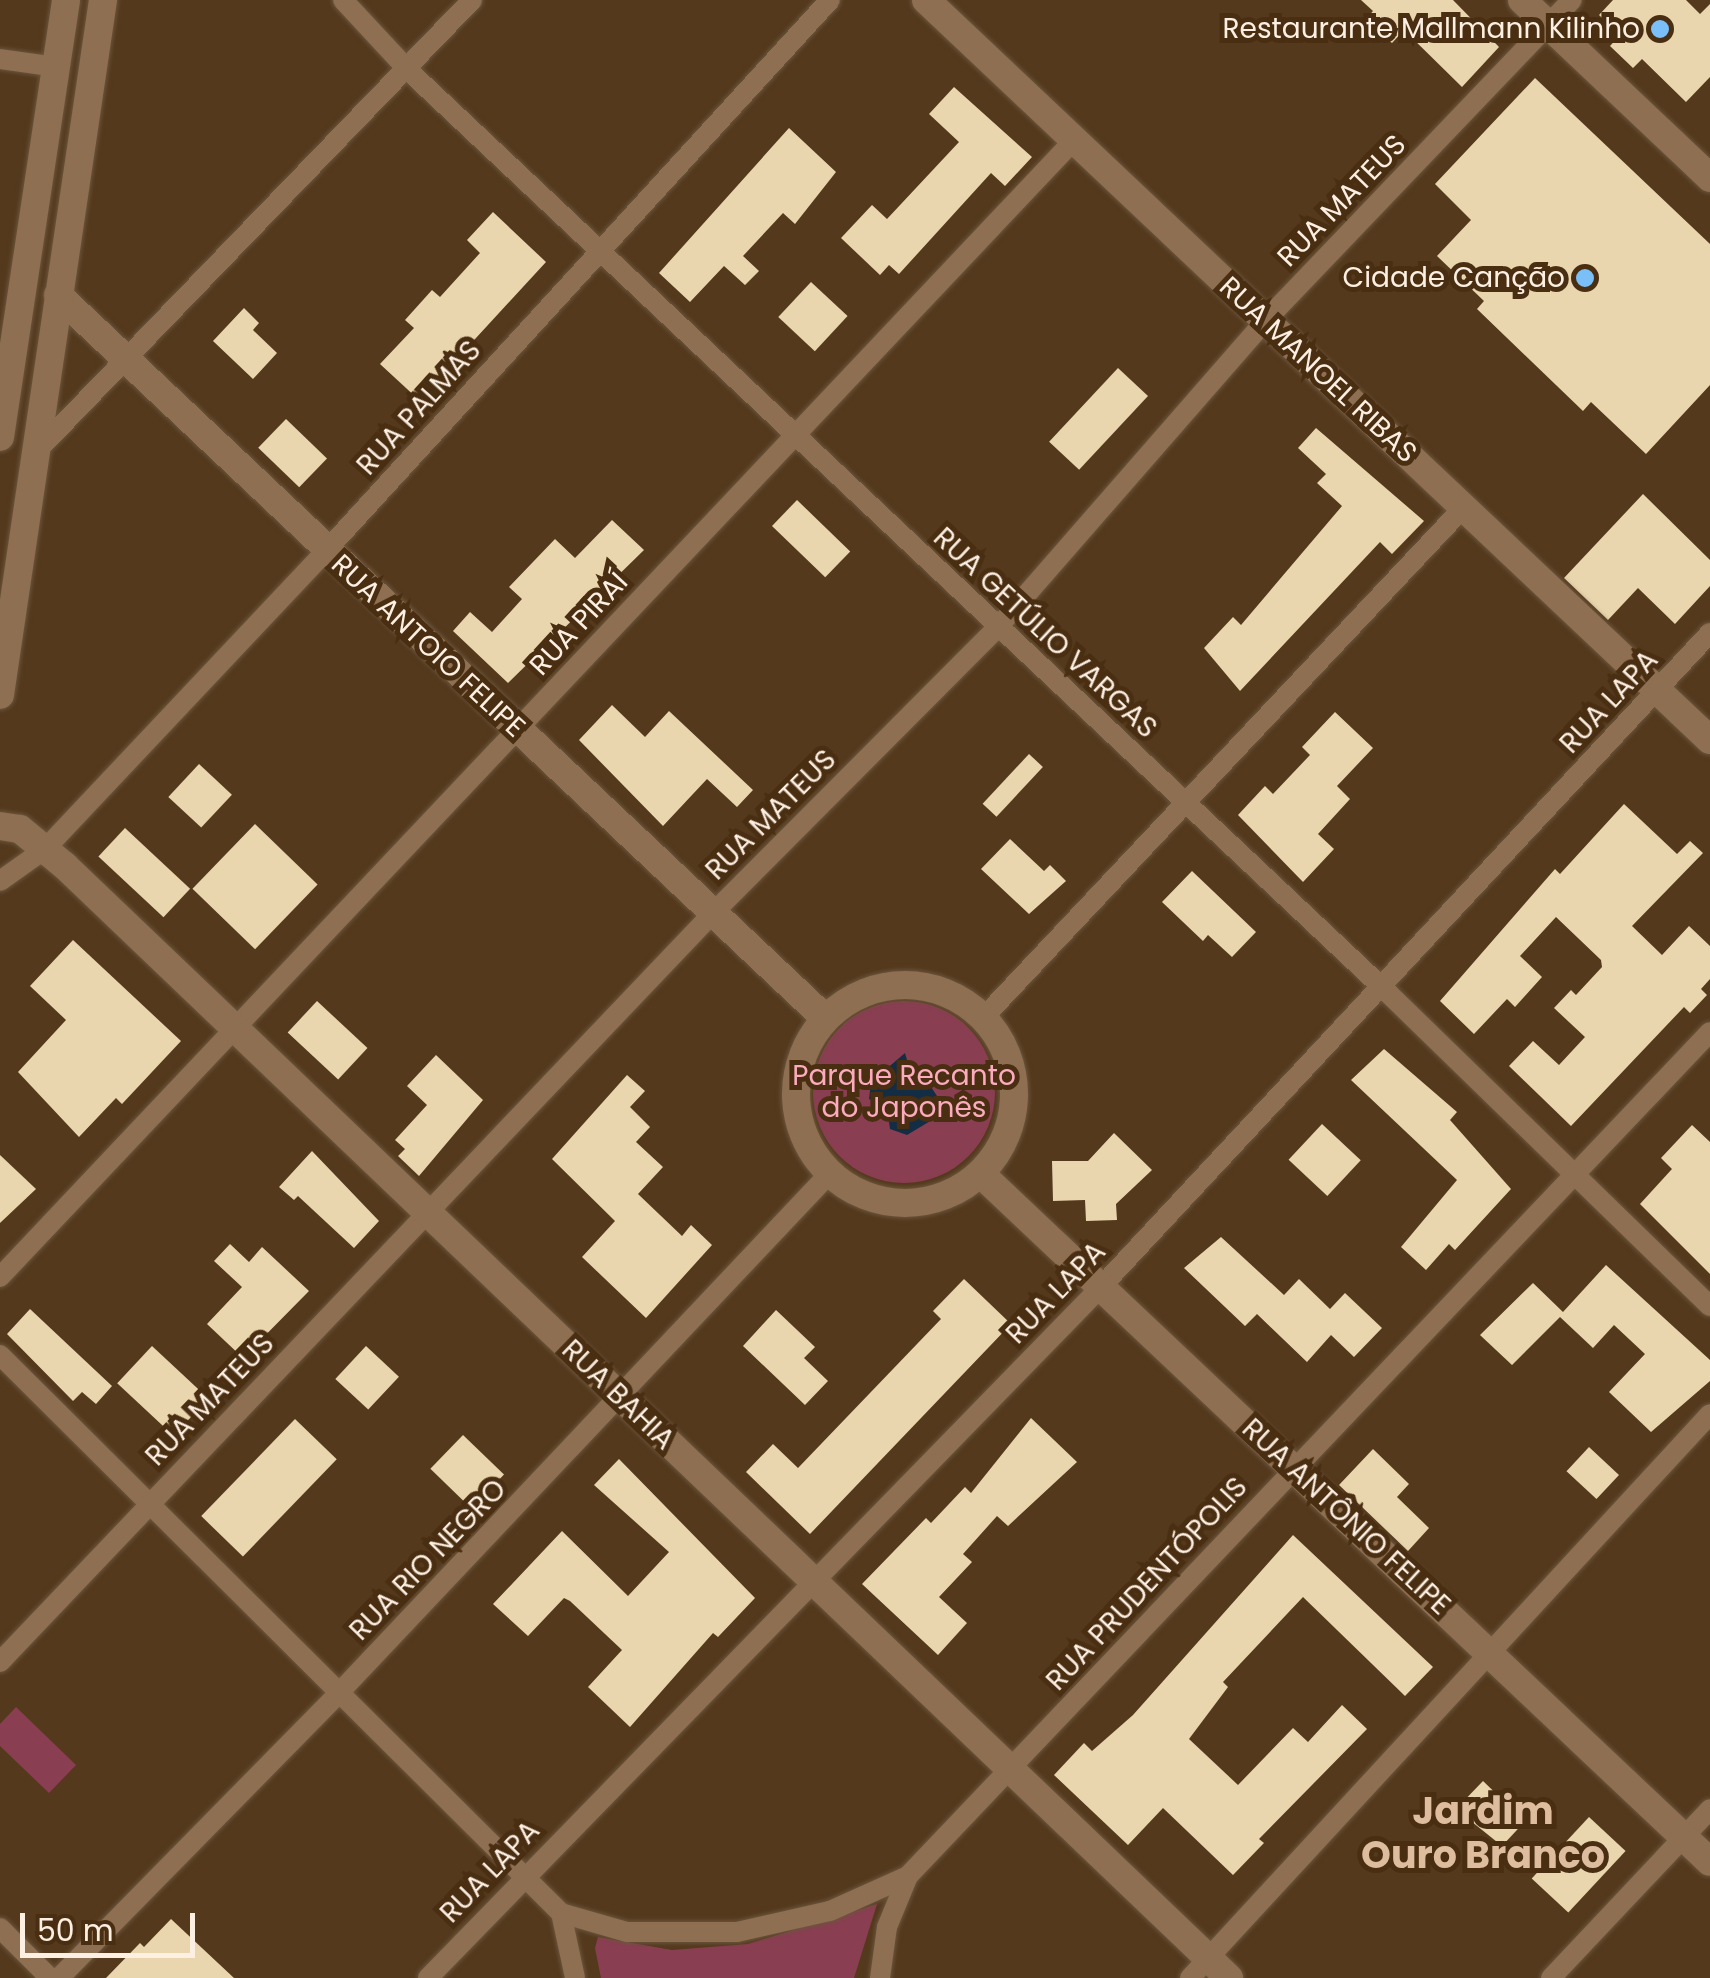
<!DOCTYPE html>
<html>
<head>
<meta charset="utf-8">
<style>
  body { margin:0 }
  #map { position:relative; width:1710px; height:1978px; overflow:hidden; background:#54391d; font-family:Poppins,sans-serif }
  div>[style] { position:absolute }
  .green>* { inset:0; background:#8a3e52 }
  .round { border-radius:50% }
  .water>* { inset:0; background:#132e44 }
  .building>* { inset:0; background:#ead6ae; transform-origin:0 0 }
  .roads { filter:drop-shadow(0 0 2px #6b553c) drop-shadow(0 0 2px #6b553c) }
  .street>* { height:20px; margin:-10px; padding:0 10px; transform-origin:10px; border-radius:10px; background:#8e6f52 }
  .secondary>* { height:28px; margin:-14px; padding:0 14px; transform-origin:14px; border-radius:14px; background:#8e6f52 }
  .secondary>.ring { margin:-14px; padding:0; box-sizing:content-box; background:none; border:28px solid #8e6f52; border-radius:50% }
  .dots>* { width:28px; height:28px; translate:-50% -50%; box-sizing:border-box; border:5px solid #492e12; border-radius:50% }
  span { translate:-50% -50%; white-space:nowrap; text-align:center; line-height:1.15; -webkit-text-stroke:10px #492e12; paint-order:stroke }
  .poi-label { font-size:28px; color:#fdefe2 }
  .right { translate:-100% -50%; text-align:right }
  .street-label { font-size:28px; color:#fdefe2 }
  .park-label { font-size:28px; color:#fbabbd }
  .district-label { font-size:38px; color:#debd9e; font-weight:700 }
  .scale { position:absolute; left:20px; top:1913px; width:175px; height:45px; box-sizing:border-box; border:5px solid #fdefe2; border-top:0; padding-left:12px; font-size:30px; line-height:35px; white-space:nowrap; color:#fdefe2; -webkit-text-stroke:8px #492e12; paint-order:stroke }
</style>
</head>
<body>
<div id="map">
  <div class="green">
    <div class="round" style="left:813px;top:1001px;width:182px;height:182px"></div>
    <div style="clip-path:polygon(16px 1707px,76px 1765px,49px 1793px,0 1746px,0 1724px)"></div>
    <div style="clip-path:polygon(877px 1904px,854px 1978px,601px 1978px,595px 1948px,598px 1937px,672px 1950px,748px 1944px)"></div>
  </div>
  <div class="water">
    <div style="clip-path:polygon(905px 1053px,909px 1067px,920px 1070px,937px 1096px,932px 1120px,907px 1135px,890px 1129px,887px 1108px,869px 1099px,871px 1082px)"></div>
  </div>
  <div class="building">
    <div style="clip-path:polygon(1361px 0,1453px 0,1499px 47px,1462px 87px,1404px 30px,1392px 43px,1366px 19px,1373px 11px)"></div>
    <div style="clip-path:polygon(1613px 0,1686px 0,1700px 14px,1710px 4px,1710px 77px,1686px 102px,1642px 59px,1633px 68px,1610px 46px,1620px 35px,1599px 15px)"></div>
    <div style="clip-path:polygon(1535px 78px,1710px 244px,1710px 385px,1646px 454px,1591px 402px,1583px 411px,1477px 309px,1484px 301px,1437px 256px,1471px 220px,1435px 184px)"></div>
    <div style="clip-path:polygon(954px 87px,1032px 157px,1005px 186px,991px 173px,899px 274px,889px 265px,880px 275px,841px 238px,872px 205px,887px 219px,959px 142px,929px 114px)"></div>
    <div style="clip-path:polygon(789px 128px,836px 172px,795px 224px,783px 213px,743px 256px,759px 271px,745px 285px,724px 266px,690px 302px,659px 273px)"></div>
    <div style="clip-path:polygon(493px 212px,546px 262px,419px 400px,380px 364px,414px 328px,405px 320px,432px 290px,440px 297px,480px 253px,467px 240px)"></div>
    <div style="left:811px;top:282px;width:50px;height:48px;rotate:43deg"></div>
    <div style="clip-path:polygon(244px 308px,259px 323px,253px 330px,277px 353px,253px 379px,213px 341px)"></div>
    <div style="left:1118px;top:368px;width:41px;height:101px;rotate:43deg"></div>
    <div style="left:286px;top:419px;width:57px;height:40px;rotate:44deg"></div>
    <div style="clip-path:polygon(1316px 428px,1424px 521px,1392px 554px,1380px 542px,1240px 691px,1204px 648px,1233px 617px,1241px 625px,1342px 506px,1317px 483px,1326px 474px,1298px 448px)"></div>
    <div style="clip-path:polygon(1643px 494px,1710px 560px,1710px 586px,1675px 624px,1638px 588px,1608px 620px,1564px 578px)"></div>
    <div style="left:797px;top:500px;width:74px;height:36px;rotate:44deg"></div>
    <div style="clip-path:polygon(612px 520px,644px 550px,508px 683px,453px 631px,470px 612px,492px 632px,522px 599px,509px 587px,555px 539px,575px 558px)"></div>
    <div style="clip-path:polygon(612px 705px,645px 737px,669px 711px,753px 790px,737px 807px,707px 779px,663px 826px,579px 740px)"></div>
    <div style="clip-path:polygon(1335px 712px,1373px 748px,1337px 786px,1350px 799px,1318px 834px,1334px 849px,1303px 882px,1238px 815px,1265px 786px,1273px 794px,1310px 755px,1302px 747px)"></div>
    <div style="left:1029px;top:754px;width:19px;height:68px;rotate:43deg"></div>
    <div style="left:199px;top:764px;width:45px;height:45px;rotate:43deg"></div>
    <div style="clip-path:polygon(1624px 804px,1677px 854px,1690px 841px,1703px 853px,1632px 926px,1662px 955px,1689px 926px,1710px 946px,1710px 979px,1701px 989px,1707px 995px,1690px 1013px,1684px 1007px,1571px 1126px,1509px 1066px,1533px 1041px,1559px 1065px,1585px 1037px,1554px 1008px,1571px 990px,1576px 995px,1602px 967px,1601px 960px,1556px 917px,1520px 956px,1542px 977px,1515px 1007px,1507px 999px,1474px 1034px,1440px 1001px,1555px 869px,1560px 874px)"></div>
    <div style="left:255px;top:824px;width:87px;height:90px;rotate:44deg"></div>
    <div style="left:125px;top:828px;width:89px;height:39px;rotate:43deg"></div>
    <div style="clip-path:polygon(1010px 839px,1044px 871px,1050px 865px,1066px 881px,1029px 914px,981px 869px)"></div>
    <div style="clip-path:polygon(1192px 871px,1256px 932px,1232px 957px,1208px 935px,1203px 941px,1162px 902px)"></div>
    <div style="clip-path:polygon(73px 940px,181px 1041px,122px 1104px,116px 1098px,79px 1137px,18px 1072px,66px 1020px,30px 986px)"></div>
    <div style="left:317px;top:1001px;width:69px;height:43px;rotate:43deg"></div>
    <div style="clip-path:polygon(1384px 1049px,1457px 1112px,1450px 1120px,1511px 1189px,1455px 1250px,1449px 1244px,1426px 1270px,1401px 1247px,1457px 1180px,1351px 1080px)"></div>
    <div style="clip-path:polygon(436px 1055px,483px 1100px,419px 1176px,398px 1156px,405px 1149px,395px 1140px,427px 1105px,407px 1086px)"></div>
    <div style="clip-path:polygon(627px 1075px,645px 1091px,630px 1107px,650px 1127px,636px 1142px,663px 1167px,638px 1194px,682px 1236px,691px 1225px,712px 1245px,646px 1318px,582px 1257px,615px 1221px,552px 1159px)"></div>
    <div style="left:1322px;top:1124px;width:53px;height:49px;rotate:43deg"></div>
    <div style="clip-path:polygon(1692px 1125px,1710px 1142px,1710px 1274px,1640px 1204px,1672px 1169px,1661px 1158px)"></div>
    <div style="clip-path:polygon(1114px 1133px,1152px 1170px,1116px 1204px,1117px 1220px,1086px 1221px,1085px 1200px,1053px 1201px,1052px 1161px,1088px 1161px)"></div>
    <div style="clip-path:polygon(312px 1151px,379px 1221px,354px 1248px,298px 1196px,294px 1200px,279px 1187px)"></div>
    <div style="clip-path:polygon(0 1155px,36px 1189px,0 1223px)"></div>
    <div style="clip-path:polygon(1221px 1237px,1284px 1295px,1299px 1279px,1330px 1309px,1345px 1293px,1382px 1328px,1354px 1357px,1331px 1335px,1307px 1362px,1257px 1314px,1245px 1326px,1184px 1268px)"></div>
    <div style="clip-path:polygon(230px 1244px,249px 1262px,262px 1247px,309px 1291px,243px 1358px,207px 1324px,242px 1287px,214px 1261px)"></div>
    <div style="clip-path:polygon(1606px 1265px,1710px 1360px,1710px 1381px,1651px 1432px,1609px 1392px,1645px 1354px,1614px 1325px,1593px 1348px,1560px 1317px,1512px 1365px,1480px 1335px,1533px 1283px,1563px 1312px)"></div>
    <div style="clip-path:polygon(964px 1279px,1011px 1324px,810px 1534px,746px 1472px,773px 1444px,798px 1468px,941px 1319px,933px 1311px)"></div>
    <div style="clip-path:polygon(30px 1309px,112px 1386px,96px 1404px,82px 1392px,73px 1401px,7px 1334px)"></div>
    <div style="clip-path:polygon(776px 1310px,815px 1347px,804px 1358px,828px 1381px,805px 1405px,743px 1346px)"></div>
    <div style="left:152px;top:1346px;width:77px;height:51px;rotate:43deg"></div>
    <div style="left:366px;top:1346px;width:45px;height:45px;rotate:43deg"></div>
    <div style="clip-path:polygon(1031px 1418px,1077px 1462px,1008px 1526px,997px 1516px,963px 1554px,972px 1562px,939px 1597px,967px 1623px,938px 1655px,862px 1584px,926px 1518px,931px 1523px,965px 1487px,971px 1493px)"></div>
    <div style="left:295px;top:1419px;width:58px;height:135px;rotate:44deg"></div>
    <div style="left:463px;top:1435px;width:57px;height:47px;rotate:44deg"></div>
    <div style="left:1589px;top:1447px;width:41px;height:33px;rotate:43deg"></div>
    <div style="clip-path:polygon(1373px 1449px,1409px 1484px,1397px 1497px,1429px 1528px,1408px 1551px,1339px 1485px)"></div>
    <div style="clip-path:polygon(619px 1459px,755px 1598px,718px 1637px,713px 1633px,630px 1727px,588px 1687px,622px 1650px,570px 1601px,564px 1598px,528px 1636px,493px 1604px,562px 1531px,628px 1596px,669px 1552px,594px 1485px)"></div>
    <div style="clip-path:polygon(1293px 1535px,1433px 1667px,1405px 1696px,1303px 1597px,1223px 1682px,1228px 1687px,1189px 1739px,1238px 1785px,1293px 1728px,1308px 1742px,1342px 1705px,1367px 1729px,1259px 1839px,1264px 1843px,1233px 1875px,1163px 1808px,1128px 1845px,1054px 1775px,1084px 1743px,1092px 1751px,1133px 1715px)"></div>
    <div style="clip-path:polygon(1483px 1781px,1509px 1806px,1515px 1800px,1531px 1815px,1502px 1846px,1456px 1809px)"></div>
    <div style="left:1589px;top:1817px;width:50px;height:84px;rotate:43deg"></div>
    <div style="clip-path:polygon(171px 1919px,234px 1978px,106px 1978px,140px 1943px,144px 1947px)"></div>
  </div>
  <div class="roads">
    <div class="street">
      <div style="left:343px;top:0;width:97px;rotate:47.1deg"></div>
      <div style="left:409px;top:71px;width:1345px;rotate:43.28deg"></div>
      <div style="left:1388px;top:993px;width:449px;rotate:44.2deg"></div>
      <div style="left:0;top:59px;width:57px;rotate:8.1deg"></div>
      <div style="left:36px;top:452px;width:628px;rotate:-46.03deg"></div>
      <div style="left:0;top:881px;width:55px;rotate:-35.4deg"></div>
      <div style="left:45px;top:849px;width:408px;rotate:-46.7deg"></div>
      <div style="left:325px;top:552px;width:748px;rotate:-47.55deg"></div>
      <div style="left:984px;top:1017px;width:700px;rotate:-46.74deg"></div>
      <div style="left:0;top:1277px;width:1564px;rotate:-46.63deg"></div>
      <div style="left:0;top:1355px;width:791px;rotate:44.85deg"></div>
      <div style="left:561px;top:1913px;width:69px;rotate:16.1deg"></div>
      <div style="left:627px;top:1932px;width:110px"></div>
      <div style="left:737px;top:1932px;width:95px;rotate:-12.7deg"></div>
      <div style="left:830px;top:1911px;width:85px;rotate:-24.2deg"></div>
      <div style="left:908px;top:1876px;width:1164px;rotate:-46.46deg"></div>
      <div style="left:0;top:1662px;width:1037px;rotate:-46.41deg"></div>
      <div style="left:715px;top:911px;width:402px;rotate:-45.1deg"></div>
      <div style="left:999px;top:626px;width:405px;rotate:-48.9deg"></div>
      <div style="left:1265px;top:321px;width:444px;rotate:-46.3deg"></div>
      <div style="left:561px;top:1913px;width:66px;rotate:77.8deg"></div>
      <div style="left:0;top:1928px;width:71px;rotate:45deg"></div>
      <div style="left:59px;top:1978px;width:397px;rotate:-45.5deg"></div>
      <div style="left:337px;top:1695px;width:717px;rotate:-46.64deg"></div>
      <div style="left:428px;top:1978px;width:963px;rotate:-45.76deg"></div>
      <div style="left:1100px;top:1288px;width:895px;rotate:-47.04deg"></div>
      <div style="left:880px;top:1978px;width:51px;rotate:-82.2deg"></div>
      <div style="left:887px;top:1927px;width:55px;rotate:-67.6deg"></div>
      <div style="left:1190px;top:1978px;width:767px;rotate:-47.32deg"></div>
      <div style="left:1551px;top:1978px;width:232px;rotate:-46.7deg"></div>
    </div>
    <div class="secondary">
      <div style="left:926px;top:0;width:1078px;rotate:43.35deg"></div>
      <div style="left:1522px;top:0;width:259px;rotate:43.4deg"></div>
      <div style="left:58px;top:295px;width:1054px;rotate:43.31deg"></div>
      <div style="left:0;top:437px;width:442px;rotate:-81.4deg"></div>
      <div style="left:0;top:695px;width:703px;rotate:-81.57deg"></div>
      <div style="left:0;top:826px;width:20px;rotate:9deg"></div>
      <div style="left:20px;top:829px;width:58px;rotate:39.4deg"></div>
      <div style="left:65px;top:866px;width:1610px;rotate:43.69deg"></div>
      <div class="ring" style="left:796px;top:985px;width:190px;height:190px"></div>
      <div style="left:981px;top:1174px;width:1002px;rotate:43.34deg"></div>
    </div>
  </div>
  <div class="dots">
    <div style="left:1660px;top:29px;background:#7abff8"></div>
    <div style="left:1585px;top:278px;background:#7abff8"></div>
  </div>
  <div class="poi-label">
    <span class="right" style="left:1640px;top:29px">Restaurante Mallmann Kilinho</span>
    <span class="right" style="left:1565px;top:278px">Cidade Canção</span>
  </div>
  <div class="street-label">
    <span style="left:1342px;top:201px;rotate:-46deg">RUA MATEUS</span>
    <span style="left:1318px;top:370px;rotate:43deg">RUA MANOEL RIBAS</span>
    <span style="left:419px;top:408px;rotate:-48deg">RUA PALMAS</span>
    <span style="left:579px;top:624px;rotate:-47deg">RUA PIRAÍ</span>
    <span style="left:1045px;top:633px;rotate:43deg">RUA GETÚLIO VARGAS</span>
    <span style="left:428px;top:646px;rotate:43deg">RUA ANTOIO FELIPE</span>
    <span style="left:1609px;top:702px;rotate:-47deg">RUA LAPA</span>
    <span style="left:771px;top:815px;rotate:-45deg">RUA MATEUS</span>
    <span style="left:1056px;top:1293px;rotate:-46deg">RUA LAPA</span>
    <span style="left:618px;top:1395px;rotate:44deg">RUA BAHIA</span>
    <span style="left:210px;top:1400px;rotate:-46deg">RUA MATEUS</span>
    <span style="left:1346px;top:1517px;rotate:43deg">RUA ANTÔNIO FELIPE</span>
    <span style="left:428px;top:1560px;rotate:-46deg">RUA RIO NEGRO</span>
    <span style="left:1147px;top:1584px;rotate:-47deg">RUA PRUDENTÓPOLIS</span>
    <span style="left:490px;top:1872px;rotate:-46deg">RUA LAPA</span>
  </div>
  <div class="park-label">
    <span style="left:904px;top:1092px">Parque Recanto<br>do Japonês</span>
  </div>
  <div class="district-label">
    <span style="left:1483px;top:1833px">Jardim<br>Ouro Branco</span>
  </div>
  <div class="scale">50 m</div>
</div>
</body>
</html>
